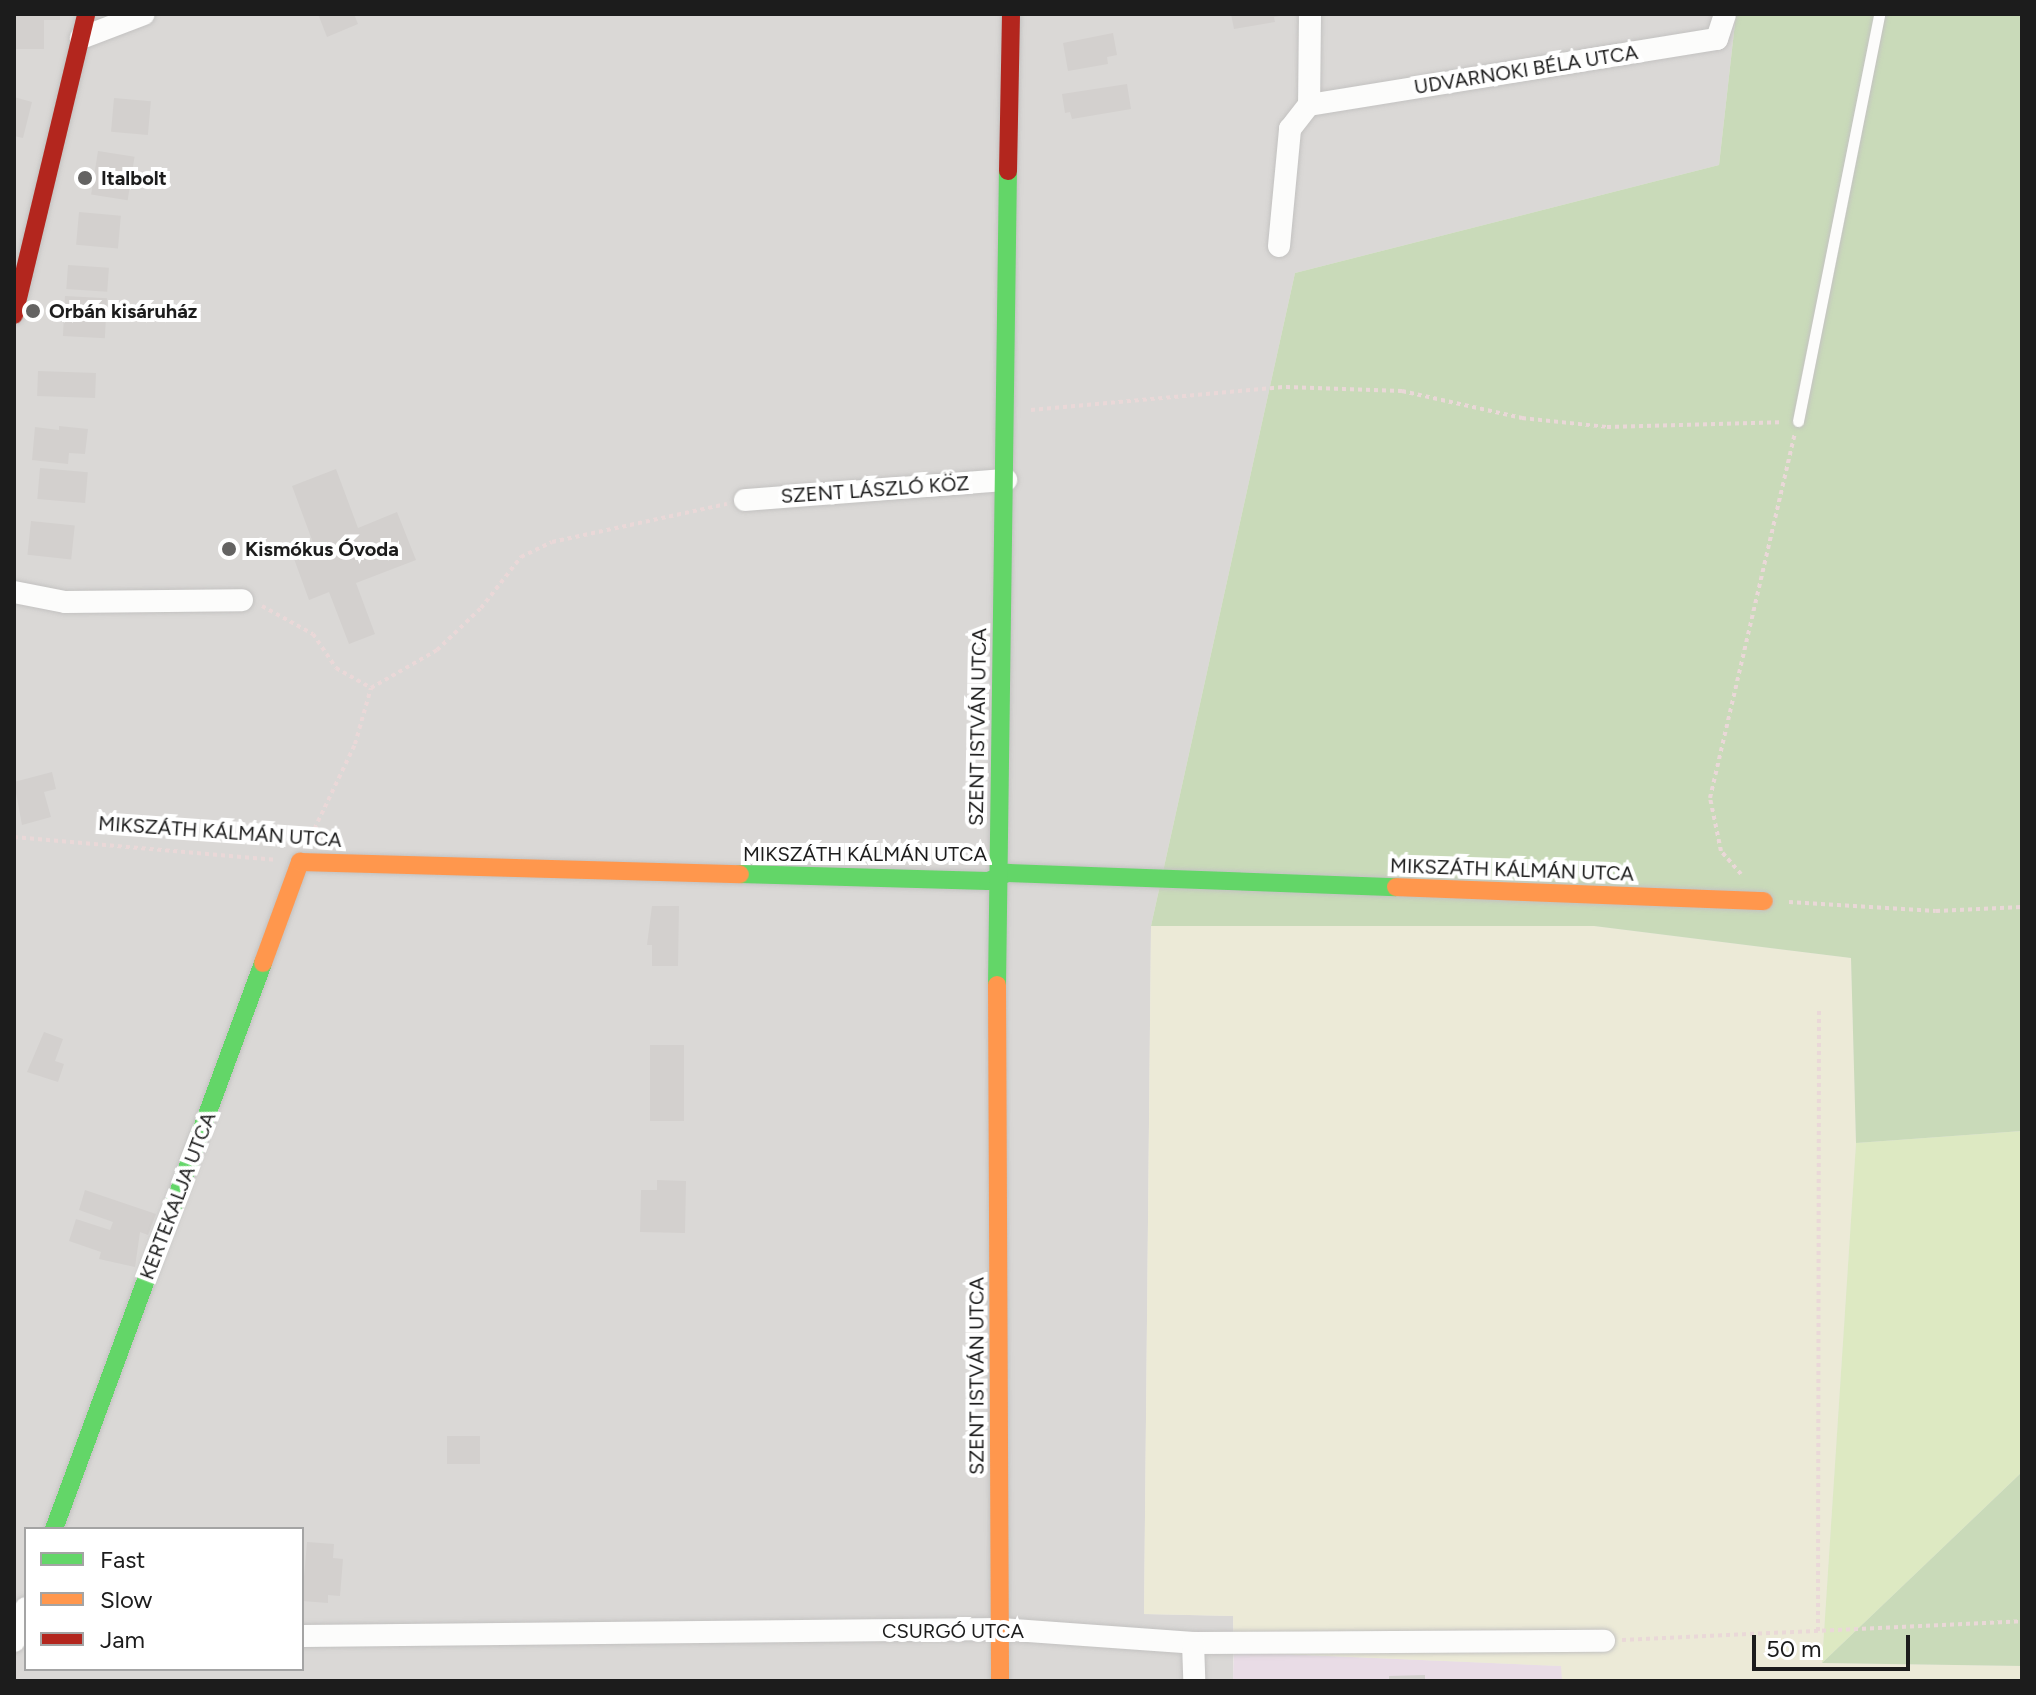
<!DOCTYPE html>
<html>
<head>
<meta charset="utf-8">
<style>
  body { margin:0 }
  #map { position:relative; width:2036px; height:1695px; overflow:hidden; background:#ebe8e5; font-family:Figtree,sans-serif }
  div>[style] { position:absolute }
  .residential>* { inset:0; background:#dad8d6 }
  .industrial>* { inset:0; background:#e9dce6 }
  .farmland>* { inset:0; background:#ecead7 }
  .grass>* { inset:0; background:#dde9c2 }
  .forest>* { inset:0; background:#c9dab9 }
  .building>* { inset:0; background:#d3d0ce; transform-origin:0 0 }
  .path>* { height:4px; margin-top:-2px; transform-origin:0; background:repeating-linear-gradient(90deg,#ead8d8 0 4px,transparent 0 8px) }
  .roads { filter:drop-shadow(0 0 2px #c3c2c1) drop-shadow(0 0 2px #c3c2c1) }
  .lane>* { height:11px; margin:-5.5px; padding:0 5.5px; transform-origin:5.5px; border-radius:5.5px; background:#fcfcfb }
  .street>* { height:22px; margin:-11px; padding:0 11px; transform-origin:11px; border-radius:11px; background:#fcfcfb }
  .fast>* { height:18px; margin:-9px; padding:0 9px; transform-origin:9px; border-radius:9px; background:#63d668 }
  .slow>* { height:18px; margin:-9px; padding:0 9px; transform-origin:9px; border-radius:9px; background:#ff974d }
  .jam>* { height:18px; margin:-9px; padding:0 9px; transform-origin:9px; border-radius:9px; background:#b3261e }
  .dots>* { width:22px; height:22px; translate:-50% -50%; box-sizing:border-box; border:4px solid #fff; border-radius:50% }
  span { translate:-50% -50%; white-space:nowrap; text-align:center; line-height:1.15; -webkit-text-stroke:8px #fff; paint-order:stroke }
  .street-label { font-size:20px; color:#1c1c1c }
  .poi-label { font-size:20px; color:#1c1c1c; font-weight:700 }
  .left { translate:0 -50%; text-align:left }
  .frame { position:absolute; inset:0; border:16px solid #1c1c1c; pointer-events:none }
  .legend { position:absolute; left:24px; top:1527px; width:280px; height:144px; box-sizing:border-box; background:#fff; border:2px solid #a4a4a4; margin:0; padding:10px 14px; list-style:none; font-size:24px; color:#1c1c1c }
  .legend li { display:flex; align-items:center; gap:16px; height:40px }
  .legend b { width:40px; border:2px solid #a4a4a4 }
  .scale { position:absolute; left:1752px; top:1635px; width:158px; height:36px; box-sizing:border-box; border:4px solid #1c1c1c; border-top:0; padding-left:10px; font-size:24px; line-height:28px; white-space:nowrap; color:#1c1c1c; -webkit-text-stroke:6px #fff; paint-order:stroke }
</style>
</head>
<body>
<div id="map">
  <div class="residential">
    <div style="clip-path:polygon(evenodd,14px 14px,1736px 14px,1719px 165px,1295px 273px,1151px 926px,1144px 1614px,1233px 1616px,1233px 1681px,14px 1681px,14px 14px,26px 1529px,302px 1529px,302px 1669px,26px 1669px,26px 1529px)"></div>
  </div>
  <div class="industrial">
    <div style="clip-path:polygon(1234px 1652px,1562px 1666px,1562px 1681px,1233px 1681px)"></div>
  </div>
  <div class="farmland">
    <div style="clip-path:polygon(1151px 926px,1594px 926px,1851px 958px,1856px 1143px,1822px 1663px,2022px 1666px,2022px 1681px,1562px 1681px,1561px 1666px,1234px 1652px,1233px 1616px,1144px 1614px)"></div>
  </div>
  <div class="grass">
    <div style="clip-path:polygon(2022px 1131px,2022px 1472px,1822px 1663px,1856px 1143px)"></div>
  </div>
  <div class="forest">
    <div style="clip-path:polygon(1736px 14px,2022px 14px,2022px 1131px,1856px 1143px,1851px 958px,1594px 926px,1151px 926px,1295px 273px,1719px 165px)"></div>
    <div style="clip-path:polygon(2022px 1472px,2022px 1666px,1822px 1663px)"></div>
  </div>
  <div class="building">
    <div style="clip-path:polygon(14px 14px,60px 14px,60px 20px,44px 20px,44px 49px,14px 49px)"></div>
    <div style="clip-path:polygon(318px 14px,354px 14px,358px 24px,327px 37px)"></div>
    <div style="clip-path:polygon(1231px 14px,1280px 14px,1280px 16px,1274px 17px,1275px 22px,1234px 29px)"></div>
    <div style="clip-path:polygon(1113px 33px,1117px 55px,1107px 57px,1108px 64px,1068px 71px,1063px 43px)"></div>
    <div style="clip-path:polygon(1127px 84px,1131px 109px,1072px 119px,1070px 112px,1065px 113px,1062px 94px)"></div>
    <div style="clip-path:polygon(14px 97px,32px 102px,23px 138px,14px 136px)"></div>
    <div style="left:114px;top:98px;width:37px;height:34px;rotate:5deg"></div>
    <div style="left:98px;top:151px;width:37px;height:44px;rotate:9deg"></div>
    <div style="left:79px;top:212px;width:42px;height:33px;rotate:5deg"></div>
    <div style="left:68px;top:265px;width:41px;height:24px;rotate:4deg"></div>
    <div style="left:65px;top:296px;width:42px;height:40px;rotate:3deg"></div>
    <div style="left:38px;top:371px;width:58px;height:25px;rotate:2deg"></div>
    <div style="clip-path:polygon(59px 426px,88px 429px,85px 454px,69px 453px,68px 464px,32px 460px,35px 427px,59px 430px)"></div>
    <div style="left:40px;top:468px;width:48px;height:31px;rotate:5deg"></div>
    <div style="clip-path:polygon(336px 469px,358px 528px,397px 512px,416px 560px,356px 583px,375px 634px,349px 644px,329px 592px,309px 600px,293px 556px,315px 548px,292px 486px)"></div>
    <div style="left:31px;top:521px;width:44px;height:34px;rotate:6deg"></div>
    <div style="clip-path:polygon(52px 772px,56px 789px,44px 792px,51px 817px,22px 825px,14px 782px)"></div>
    <div style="clip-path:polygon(652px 906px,679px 906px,678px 966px,652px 966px,652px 945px,647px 945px)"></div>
    <div style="clip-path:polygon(44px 1032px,63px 1039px,55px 1061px,64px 1064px,58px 1082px,27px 1072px)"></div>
    <div style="left:650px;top:1045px;width:34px;height:76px"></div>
    <div style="clip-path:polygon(657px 1180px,686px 1181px,685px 1233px,640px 1232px,641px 1190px,657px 1190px)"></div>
    <div style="clip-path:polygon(85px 1190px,156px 1214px,148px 1235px,140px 1232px,135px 1267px,99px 1259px,101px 1252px,69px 1241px,76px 1219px,110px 1230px,113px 1222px,79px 1210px)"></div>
    <div style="left:447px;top:1436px;width:33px;height:28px"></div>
    <div style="clip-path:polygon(307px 1542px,334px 1544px,333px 1558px,343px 1559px,340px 1596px,328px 1595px,328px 1603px,302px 1601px)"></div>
    <div style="clip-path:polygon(1425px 1675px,1425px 1681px,1389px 1681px,1389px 1676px)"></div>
  </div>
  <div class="path">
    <div style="left:1031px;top:410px;width:256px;rotate:-5.2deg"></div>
    <div style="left:1286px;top:387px;width:116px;rotate:2deg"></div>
    <div style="left:1402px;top:391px;width:123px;rotate:12.7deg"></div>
    <div style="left:1522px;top:418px;width:85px;rotate:6deg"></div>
    <div style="left:1607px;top:427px;width:175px;rotate:-1.6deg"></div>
    <div style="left:262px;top:606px;width:58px;rotate:28.8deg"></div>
    <div style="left:313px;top:634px;width:41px;rotate:55.9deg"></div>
    <div style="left:336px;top:668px;width:40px;rotate:29.7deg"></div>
    <div style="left:371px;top:688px;width:76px;rotate:-29.9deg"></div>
    <div style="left:437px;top:650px;width:61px;rotate:-43.7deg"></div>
    <div style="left:481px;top:608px;width:65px;rotate:-51.9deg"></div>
    <div style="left:521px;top:557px;width:34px;rotate:-26deg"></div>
    <div style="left:552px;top:542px;width:179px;rotate:-12.3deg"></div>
    <div style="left:311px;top:836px;width:102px;rotate:-64.4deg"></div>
    <div style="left:355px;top:744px;width:58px;rotate:-74.1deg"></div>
    <div style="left:14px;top:837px;width:262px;rotate:5deg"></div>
    <div style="left:1741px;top:874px;width:30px;rotate:-131deg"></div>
    <div style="left:1721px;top:851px;width:54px;rotate:-101.7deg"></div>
    <div style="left:1710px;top:798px;width:375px;rotate:-76.9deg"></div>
    <div style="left:1789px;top:902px;width:147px;rotate:3.5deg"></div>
    <div style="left:1936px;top:911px;width:86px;rotate:-2.7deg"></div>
    <div style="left:1818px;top:1631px;width:621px;rotate:-89.91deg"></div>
    <div style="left:1622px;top:1640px;width:400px;rotate:-2.7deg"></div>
  </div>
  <div class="roads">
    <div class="lane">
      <div style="left:1798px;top:421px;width:415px;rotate:-78.7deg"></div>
    </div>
    <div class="street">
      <div style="left:1310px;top:14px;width:91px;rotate:90.6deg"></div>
      <div style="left:1309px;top:105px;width:413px;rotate:-9.2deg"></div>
      <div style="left:1717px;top:39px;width:26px;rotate:-72deg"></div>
      <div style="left:81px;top:38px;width:67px;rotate:-20.9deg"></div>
      <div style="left:1279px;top:246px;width:118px;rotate:-84.6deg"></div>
      <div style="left:1290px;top:129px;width:31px;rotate:-52deg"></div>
      <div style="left:745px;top:500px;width:262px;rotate:-4.4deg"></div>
      <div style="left:14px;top:592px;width:52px;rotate:11.1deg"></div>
      <div style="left:65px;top:602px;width:177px;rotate:-0.6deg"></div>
      <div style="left:302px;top:1636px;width:698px;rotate:-0.57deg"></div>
      <div style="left:1000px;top:1629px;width:194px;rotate:4.1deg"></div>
      <div style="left:1193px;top:1643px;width:411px;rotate:-0.3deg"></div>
      <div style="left:14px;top:1641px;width:35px;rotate:-70deg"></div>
      <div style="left:1193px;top:1643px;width:38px;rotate:88deg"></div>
    </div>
    <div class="fast">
      <div style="left:740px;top:874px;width:248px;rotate:1.6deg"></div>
      <div style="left:988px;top:881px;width:22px;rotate:-22deg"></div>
      <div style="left:1008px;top:873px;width:388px;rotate:2.1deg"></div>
      <div style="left:997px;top:985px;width:814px;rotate:-89.23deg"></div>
      <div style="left:54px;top:1529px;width:603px;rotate:-69.73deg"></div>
    </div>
    <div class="slow">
      <div style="left:1396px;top:887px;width:368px;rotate:2.2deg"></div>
      <div style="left:263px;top:963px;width:108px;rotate:-69.9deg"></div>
      <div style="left:300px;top:862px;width:440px;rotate:1.6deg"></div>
      <div style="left:997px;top:985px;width:696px;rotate:89.75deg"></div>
    </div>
    <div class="jam">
      <div style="left:1008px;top:171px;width:157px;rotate:-88.9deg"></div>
      <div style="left:14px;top:315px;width:309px;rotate:-76.5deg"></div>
    </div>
  </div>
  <div class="dots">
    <div style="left:85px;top:178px;background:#646362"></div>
    <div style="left:33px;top:311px;background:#646362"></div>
    <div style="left:229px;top:549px;background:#646362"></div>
  </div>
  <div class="street-label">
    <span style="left:1526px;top:70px;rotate:-9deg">UDVARNOKI BÉLA UTCA</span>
    <span style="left:875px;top:490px;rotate:-4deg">SZENT LÁSZLÓ KÖZ</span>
    <span style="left:978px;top:727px;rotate:-89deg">SZENT ISTVÁN UTCA</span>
    <span style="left:220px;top:832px;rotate:4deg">MIKSZÁTH KÁLMÁN UTCA</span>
    <span style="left:865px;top:854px">MIKSZÁTH KÁLMÁN UTCA</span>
    <span style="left:1512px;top:870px;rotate:2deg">MIKSZÁTH KÁLMÁN UTCA</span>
    <span style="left:178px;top:1196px;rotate:-69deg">KERTEKALJA UTCA</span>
    <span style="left:977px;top:1376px;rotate:-90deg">SZENT ISTVÁN UTCA</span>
    <span style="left:953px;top:1631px">CSURGÓ UTCA</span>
  </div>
  <div class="poi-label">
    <span class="left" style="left:101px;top:178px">Italbolt</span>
    <span class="left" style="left:49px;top:311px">Orbán kisáruház</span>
    <span class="left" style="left:245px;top:549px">Kismókus Óvoda</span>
  </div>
  <div class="frame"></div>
  <ul class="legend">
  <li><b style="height:10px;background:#63d668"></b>Fast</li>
  <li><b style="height:10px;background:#ff974d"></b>Slow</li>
  <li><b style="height:10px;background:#b3261e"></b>Jam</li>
  </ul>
  <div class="scale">50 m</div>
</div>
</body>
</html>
